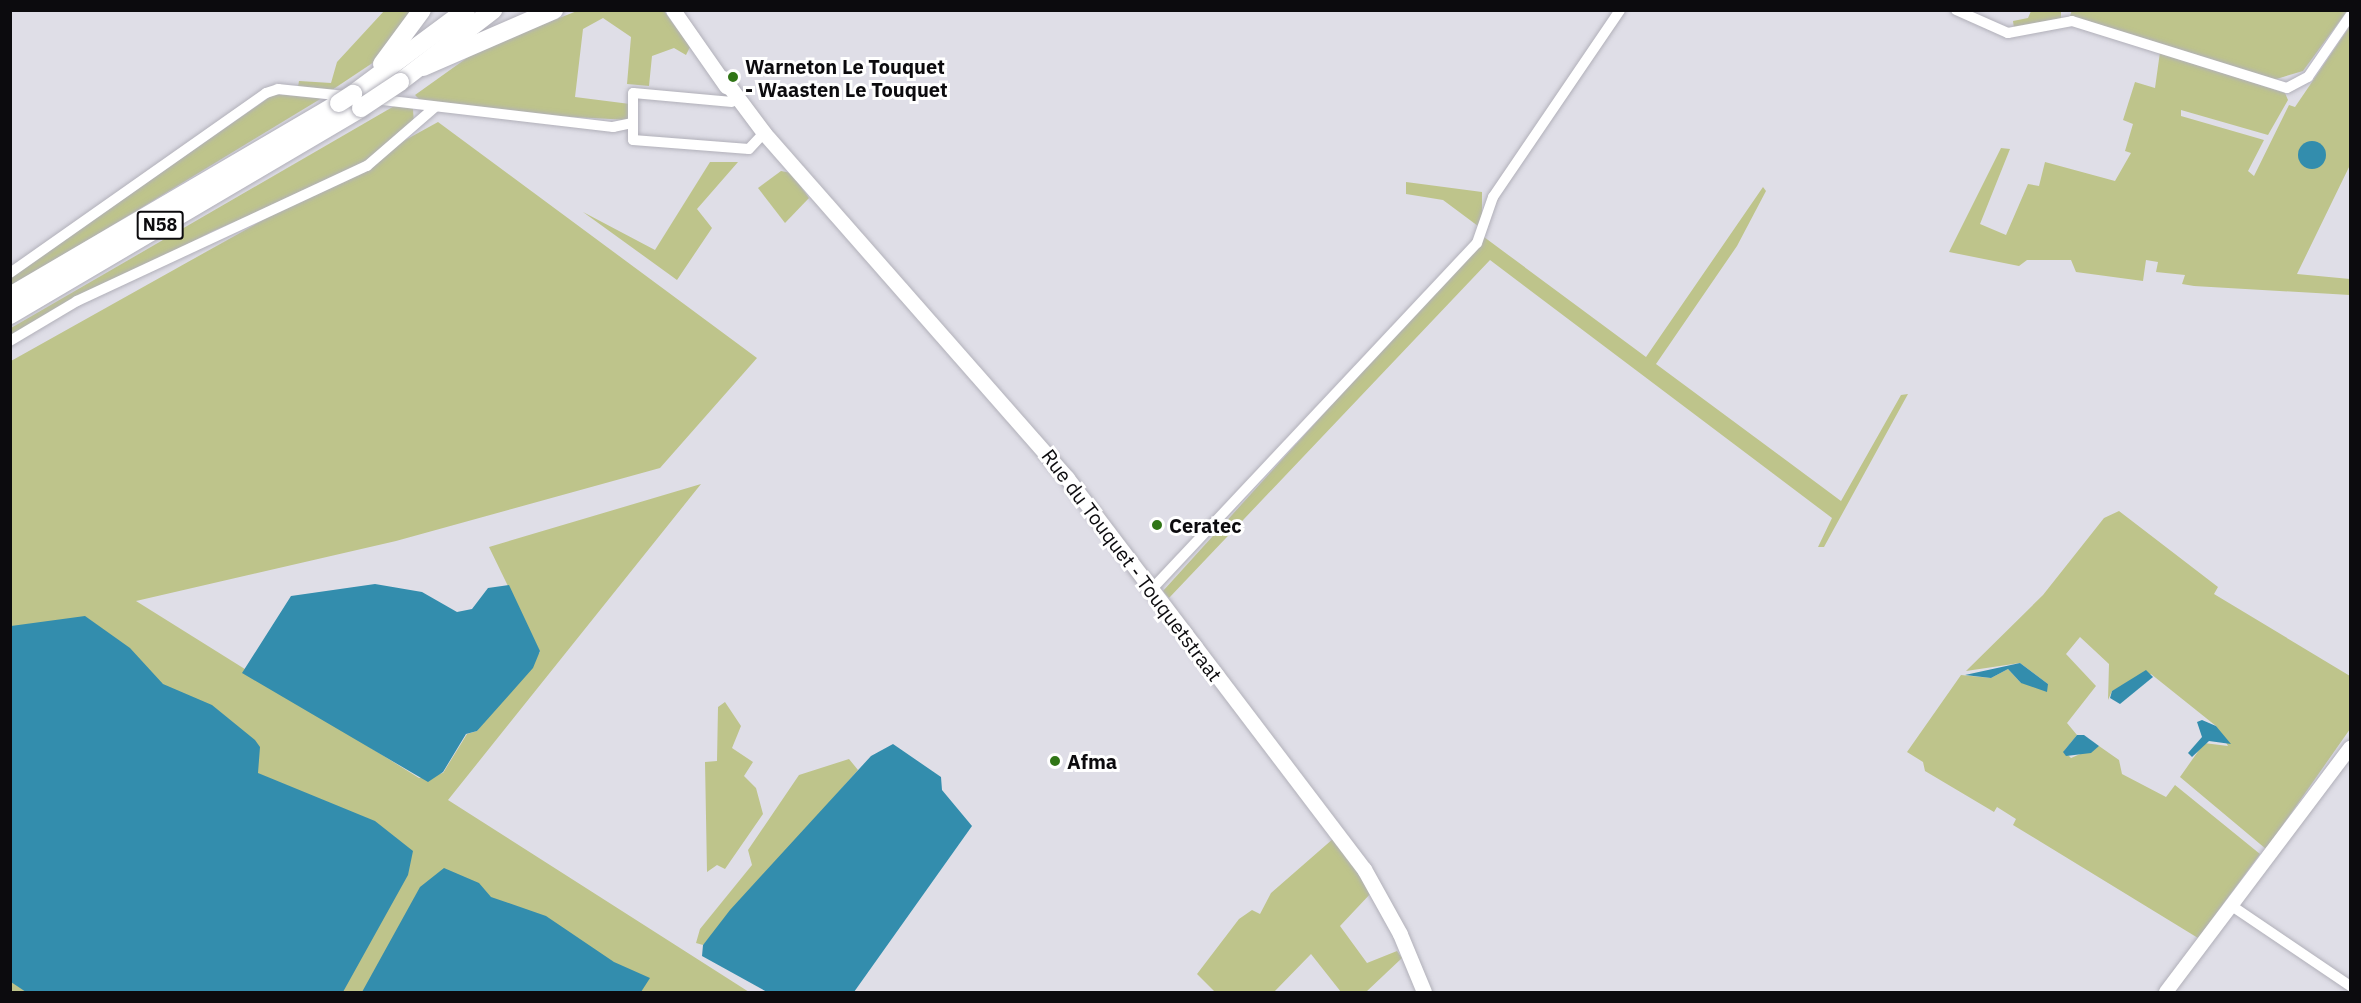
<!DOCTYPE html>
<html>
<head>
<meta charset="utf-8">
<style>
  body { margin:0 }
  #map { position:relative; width:2361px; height:1003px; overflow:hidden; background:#dfdee7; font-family:"IBM Plex Sans",sans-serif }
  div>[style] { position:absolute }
  .green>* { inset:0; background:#bec48b }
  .water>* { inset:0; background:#338dad }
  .round { border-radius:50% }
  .roads { filter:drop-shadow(0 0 2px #b1b0b9) drop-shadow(0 0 2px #b1b0b9) }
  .minor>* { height:10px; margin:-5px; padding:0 5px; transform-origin:5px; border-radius:5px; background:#fff }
  .tertiary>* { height:14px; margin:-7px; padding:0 7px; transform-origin:7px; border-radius:7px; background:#fff }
  .secondary>* { height:15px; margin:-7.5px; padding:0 7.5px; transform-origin:7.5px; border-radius:7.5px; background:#fff }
  .trunk>* { height:18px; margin:-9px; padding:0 9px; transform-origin:9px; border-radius:9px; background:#fff }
  .bridges { filter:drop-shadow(0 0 2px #b1b0b9) drop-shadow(0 0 2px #b1b0b9) }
  .trunk-bridge>* { height:18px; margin:-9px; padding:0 9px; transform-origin:9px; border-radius:9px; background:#fff }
  .dots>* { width:16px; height:16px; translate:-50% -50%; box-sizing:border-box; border:3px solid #fff; border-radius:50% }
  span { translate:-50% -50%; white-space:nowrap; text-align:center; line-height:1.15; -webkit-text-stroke:6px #fff; paint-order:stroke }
  .shield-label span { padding:2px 4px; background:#fff; border:2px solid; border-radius:4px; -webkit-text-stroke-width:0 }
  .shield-label { font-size:18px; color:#0c0b0e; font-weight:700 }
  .poi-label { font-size:20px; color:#0c0b0e; font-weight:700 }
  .left { translate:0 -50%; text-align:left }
  .street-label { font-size:20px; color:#0c0b0e }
  .frame { position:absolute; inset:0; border:12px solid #0c0b0e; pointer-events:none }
</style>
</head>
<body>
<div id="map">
  <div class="green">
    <div style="clip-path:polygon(2072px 10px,2347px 11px,2303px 71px,2273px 80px,2070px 16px)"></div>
    <div style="clip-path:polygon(384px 11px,414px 11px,386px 54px,332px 90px,298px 87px,299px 81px,331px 83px,337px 62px)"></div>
    <div style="clip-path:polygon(577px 11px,664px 11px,690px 47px,686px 55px,674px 48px,652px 56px,649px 86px,627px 84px,631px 37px,603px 18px,583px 29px,575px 97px,630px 104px,629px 120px,554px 116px,420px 100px,415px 95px,478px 50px)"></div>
    <div style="clip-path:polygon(2031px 11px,2061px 11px,2061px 20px,2014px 28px,2013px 21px,2028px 18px)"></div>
    <div style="clip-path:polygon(2350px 26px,2350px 165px,2297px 274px,2350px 279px,2350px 295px,2194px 286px,2182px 284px,2185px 275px,2156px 272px,2158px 262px,2146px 260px,2143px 281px,2076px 272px,2071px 260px,2027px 260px,2019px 266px,1949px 252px,2001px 148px,2010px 149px,1980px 224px,2006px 235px,2028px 184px,2039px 186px,2045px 162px,2115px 181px,2131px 153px,2125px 151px,2133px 124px,2123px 120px,2135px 82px,2155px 88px,2160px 52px,2285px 93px,2288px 100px,2268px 135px,2181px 110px,2181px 116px,2264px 140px,2248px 171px,2254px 176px,2289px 105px,2295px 107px)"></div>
    <div style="clip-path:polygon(274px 94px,322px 98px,11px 287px,11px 277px)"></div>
    <div style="clip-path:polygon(396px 105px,413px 109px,414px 124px,380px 154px,438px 122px,757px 358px,660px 468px,396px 541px,136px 601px,419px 778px,443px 773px,467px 734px,477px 731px,540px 652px,489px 547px,701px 484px,448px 800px,749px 992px,11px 992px,11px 361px,338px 178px,213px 231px,11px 336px,11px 328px)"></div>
    <div style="clip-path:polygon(710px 162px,738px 162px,697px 209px,712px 228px,677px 280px,583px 212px,655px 250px)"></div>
    <div style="clip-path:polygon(781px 171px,791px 173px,809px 198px,785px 223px,758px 188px)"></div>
    <div style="clip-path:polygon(1406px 182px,1482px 192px,1482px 229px,1443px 200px,1406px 194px)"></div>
    <div style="clip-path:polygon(1763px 187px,1766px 191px,1737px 246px,1656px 364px,1841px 501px,1901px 395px,1908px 394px,1824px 547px,1818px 547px,1832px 518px,1490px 260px,1169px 598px,1163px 591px,1484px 237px,1646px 357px)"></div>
    <div style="clip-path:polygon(2119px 511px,2218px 587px,2214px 594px,2350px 676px,2350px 729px,2266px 849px,2180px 777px,2204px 743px,2228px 746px,2216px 726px,2151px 674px,2112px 691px,2108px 700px,2109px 664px,2080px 637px,2066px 654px,2096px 686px,2067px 723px,2077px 735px,2064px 751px,2071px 758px,2099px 746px,2119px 760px,2122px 774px,2166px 797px,2175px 785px,2260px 854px,2198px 938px,2013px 825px,2016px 819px,1997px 807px,1994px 812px,1925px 771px,1923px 762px,1907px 752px,1961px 675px,1991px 678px,2008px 669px,2021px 683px,2048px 684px,2020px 663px,1966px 671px,2043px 595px,2104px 518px)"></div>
    <div style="clip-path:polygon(725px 702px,741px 726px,732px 748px,753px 762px,744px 776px,756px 788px,763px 814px,725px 869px,717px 865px,707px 872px,705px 762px,717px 761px,718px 707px)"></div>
    <div style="clip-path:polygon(849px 759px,858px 770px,703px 945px,696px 943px,700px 929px,752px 865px,748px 850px,799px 775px)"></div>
    <div style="clip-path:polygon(1334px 838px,1372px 892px,1340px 926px,1367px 963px,1397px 951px,1402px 958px,1366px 992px,1341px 992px,1311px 954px,1274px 992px,1215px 992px,1197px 974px,1239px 919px,1252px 910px,1260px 914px,1271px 893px)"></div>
  </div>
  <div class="water">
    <div class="round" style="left:2298px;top:141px;width:28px;height:28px"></div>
    <div style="clip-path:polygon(375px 584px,422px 592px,457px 612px,472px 609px,488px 588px,509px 585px,540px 651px,533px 668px,477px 731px,466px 734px,443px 772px,428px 782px,242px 673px,291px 596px)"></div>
    <div style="clip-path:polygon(85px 616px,130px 648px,163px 684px,212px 705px,255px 740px,260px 747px,258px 773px,375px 821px,413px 851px,408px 875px,343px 992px,26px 992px,11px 982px,11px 626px)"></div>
    <div style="clip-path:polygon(2020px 663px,2048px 684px,2047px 692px,2021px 683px,2008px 669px,1991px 678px,1965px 675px)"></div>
    <div style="clip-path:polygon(2146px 670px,2153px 677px,2120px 704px,2110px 698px,2112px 691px)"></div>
    <div style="clip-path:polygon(2202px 720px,2216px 726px,2231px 744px,2209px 741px,2192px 757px,2188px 753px,2202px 737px,2197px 722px)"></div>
    <div style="clip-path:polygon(2077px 735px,2084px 735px,2099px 746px,2091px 753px,2066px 756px,2063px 752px)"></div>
    <div style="clip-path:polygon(893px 744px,941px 777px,942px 790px,972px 826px,854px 992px,767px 992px,702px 956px,703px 945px,730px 910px,871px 756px)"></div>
    <div style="clip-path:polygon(444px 868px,479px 883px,491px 897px,546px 916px,614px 962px,650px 978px,641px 992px,362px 992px,420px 887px)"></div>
  </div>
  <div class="roads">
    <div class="minor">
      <div style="left:1956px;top:10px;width:57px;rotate:23.9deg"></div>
      <div style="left:2008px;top:33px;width:65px;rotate:-10.6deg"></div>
      <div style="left:2072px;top:21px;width:225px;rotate:17.3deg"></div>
      <div style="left:2287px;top:88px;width:24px;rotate:-28deg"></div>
      <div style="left:2308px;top:77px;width:74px;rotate:-55.5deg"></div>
      <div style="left:374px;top:99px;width:241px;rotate:6.7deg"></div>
      <div style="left:613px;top:127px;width:19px;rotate:-12deg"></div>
      <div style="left:732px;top:102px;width:99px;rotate:-174.8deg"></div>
      <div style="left:633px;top:93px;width:47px;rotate:90deg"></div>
      <div style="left:633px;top:140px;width:116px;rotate:4.4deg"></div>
      <div style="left:749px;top:149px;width:22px;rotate:-47deg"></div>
      <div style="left:10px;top:273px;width:313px;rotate:-35.1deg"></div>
      <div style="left:266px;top:93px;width:13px;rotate:-18deg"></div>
      <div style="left:278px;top:89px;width:68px;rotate:5.9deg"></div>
      <div style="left:10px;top:341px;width:78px;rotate:-30.8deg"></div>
      <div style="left:77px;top:301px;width:320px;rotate:-25deg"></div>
      <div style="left:367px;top:166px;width:89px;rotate:-40.9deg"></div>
      <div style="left:1151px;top:590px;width:476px;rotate:-46.8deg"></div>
      <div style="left:1477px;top:243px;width:49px;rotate:-70.8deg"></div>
      <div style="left:1493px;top:197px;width:226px;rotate:-55.8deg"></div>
      <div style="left:2232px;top:906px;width:143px;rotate:34.1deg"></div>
    </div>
    <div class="tertiary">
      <div style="left:2166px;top:992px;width:306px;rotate:-53deg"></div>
    </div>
    <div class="secondary">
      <div style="left:673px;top:10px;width:93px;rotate:55.1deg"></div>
      <div style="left:723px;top:78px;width:69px;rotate:53.3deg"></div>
      <div style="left:764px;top:133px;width:459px;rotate:48.7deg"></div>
      <div style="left:1067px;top:478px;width:491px;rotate:52.8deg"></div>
      <div style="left:1364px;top:869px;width:74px;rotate:61deg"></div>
      <div style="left:1400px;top:934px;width:63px;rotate:67.5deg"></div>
    </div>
    <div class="trunk">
      <div style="left:382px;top:64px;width:67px;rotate:-53.5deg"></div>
      <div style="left:423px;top:67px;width:143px;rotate:-23.5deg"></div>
      <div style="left:400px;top:82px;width:118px;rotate:-37.7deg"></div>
      <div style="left:353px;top:94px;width:141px;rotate:-36.6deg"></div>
      <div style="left:10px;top:296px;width:381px;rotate:-30.4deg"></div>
      <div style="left:10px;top:315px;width:407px;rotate:-30.5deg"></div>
    </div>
  </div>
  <div class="bridges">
    <div class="trunk-bridge">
      <div style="left:339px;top:103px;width:17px;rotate:-33deg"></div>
      <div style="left:361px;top:108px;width:47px;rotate:-33.7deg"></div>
    </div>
  </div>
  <div class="dots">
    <div style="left:733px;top:77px;background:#307516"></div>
    <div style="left:1157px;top:525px;background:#307516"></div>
    <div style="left:1055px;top:761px;background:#307516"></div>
  </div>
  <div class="shield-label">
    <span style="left:160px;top:225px">N58</span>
  </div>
  <div class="poi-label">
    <span class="left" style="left:745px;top:78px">Warneton Le Touquet<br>- Waasten Le Touquet</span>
    <span class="left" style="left:1169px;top:525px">Ceratec</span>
    <span class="left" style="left:1067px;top:761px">Afma</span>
  </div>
  <div class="street-label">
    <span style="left:1132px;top:565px;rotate:53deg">Rue du Touquet - Touquetstraat</span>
  </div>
  <div class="frame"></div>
</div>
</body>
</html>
